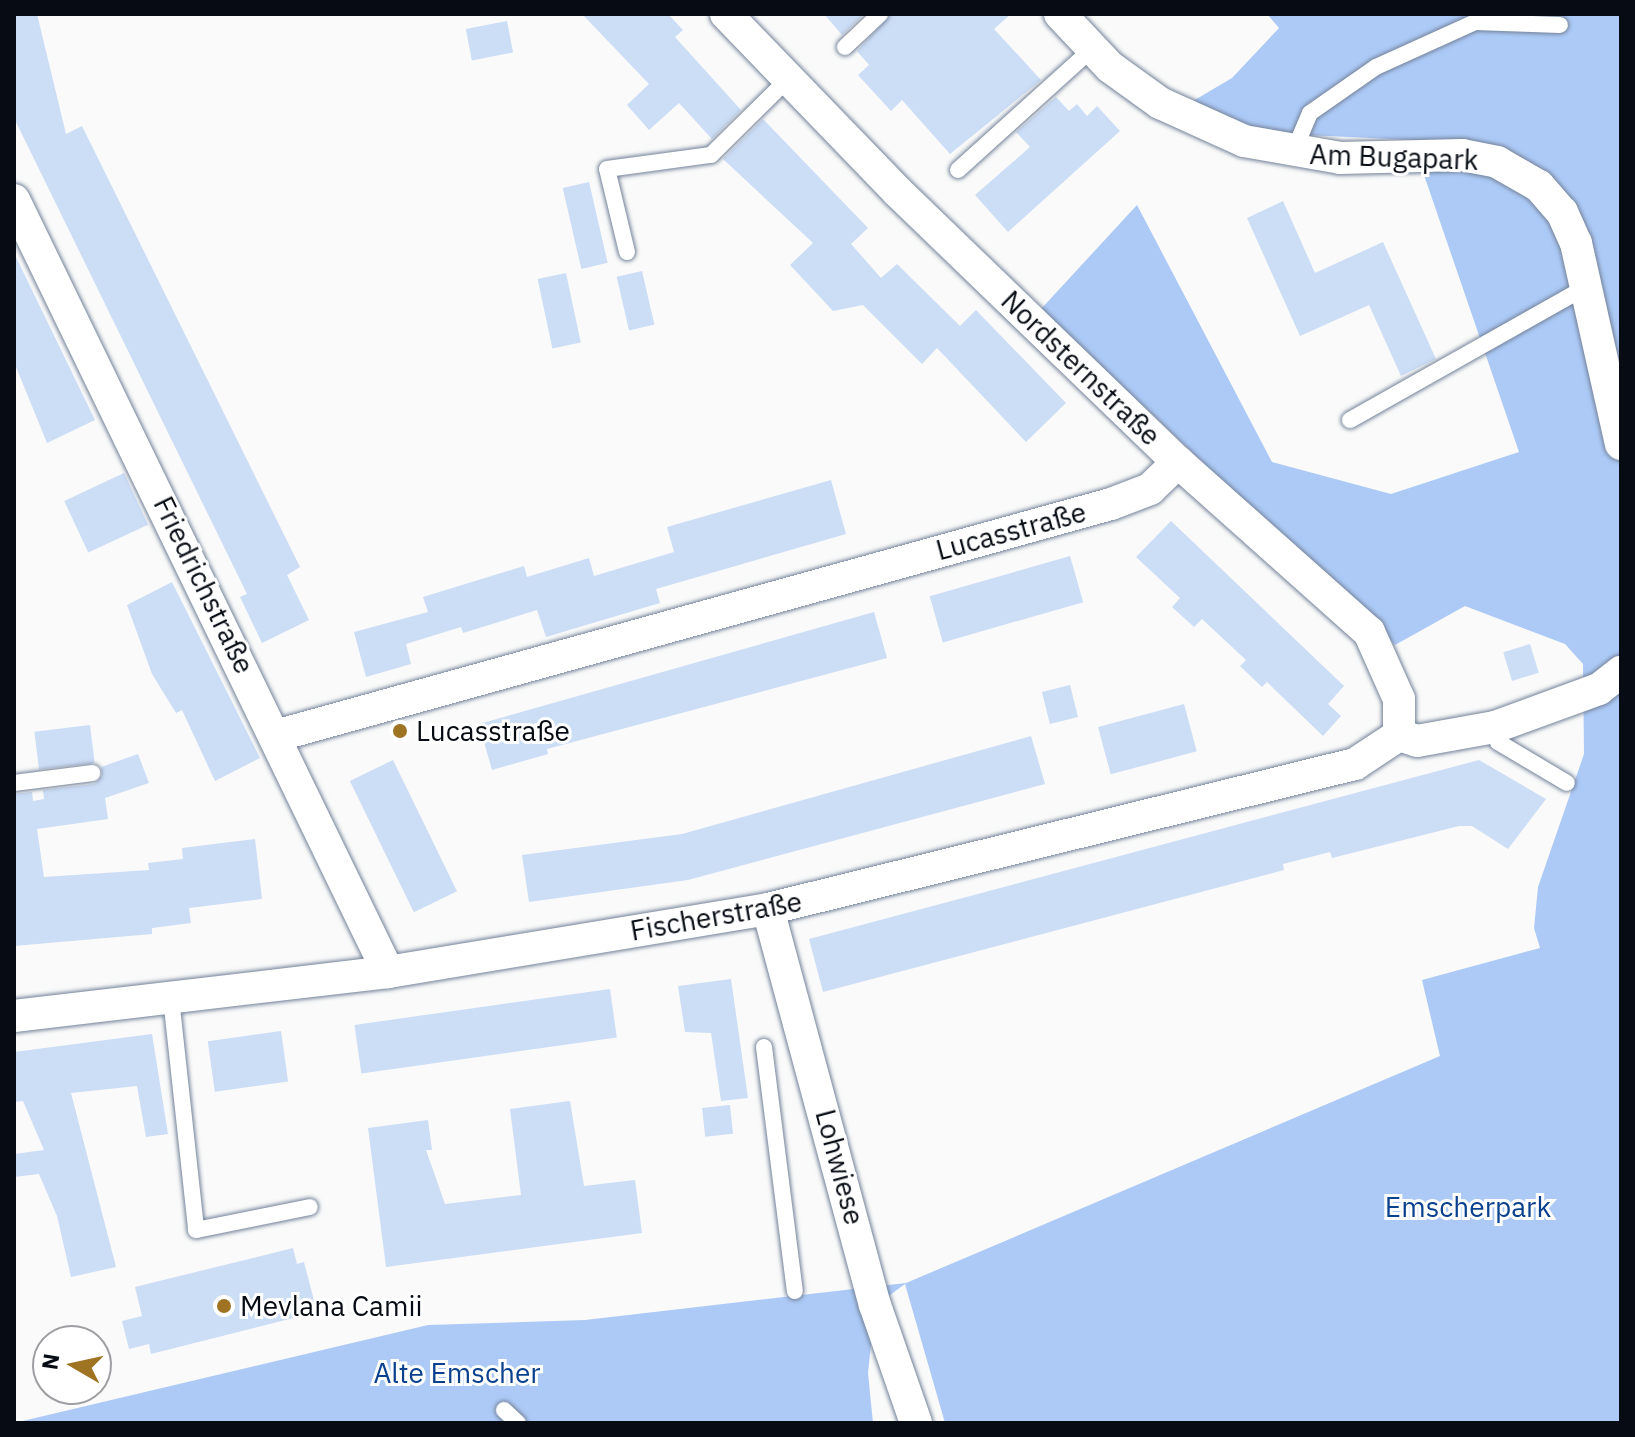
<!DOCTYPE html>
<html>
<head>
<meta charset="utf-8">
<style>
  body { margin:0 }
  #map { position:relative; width:1635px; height:1437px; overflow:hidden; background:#fafafa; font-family:"IBM Plex Sans",sans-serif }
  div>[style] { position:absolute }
  .green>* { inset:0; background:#adcaf7 }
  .building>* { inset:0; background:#ccddf6; transform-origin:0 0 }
  .roads { filter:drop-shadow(0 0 2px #738299) drop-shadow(0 0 2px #738299) }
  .lane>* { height:16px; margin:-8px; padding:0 8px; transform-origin:8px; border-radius:8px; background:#fff }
  .street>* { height:32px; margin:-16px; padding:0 16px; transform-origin:16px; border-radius:16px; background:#fff }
  .dots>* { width:22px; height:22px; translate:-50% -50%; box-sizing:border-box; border:4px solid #fff; border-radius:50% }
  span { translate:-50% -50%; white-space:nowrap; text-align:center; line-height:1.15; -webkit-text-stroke:6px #fff; paint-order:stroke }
  .street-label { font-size:28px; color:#070c14 }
  .poi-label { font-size:28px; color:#070c14 }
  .left { translate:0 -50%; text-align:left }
  .park-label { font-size:28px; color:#09418e }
  .frame { position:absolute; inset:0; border:16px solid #070c14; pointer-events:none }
  .north { position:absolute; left:32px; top:1325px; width:80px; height:80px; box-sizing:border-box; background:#fff; border:2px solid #9c9ea1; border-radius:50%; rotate:279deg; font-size:22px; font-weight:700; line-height:32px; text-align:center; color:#070c14 }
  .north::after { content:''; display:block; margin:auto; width:28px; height:36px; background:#9e7322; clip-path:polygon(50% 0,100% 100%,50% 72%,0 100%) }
</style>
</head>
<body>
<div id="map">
  <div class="green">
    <div style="clip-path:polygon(1267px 14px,1621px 14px,1621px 1423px,945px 1423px,905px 1284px,875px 1306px,868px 1373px,873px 1423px,14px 1423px,428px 1325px,585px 1320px,906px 1283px,1440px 1056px,1422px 980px,1540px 948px,1534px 928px,1538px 887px,1584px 754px,1583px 664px,1565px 644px,1465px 606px,1395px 645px,1041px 309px,1137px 205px,1272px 462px,1391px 494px,1519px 452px,1412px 140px,1262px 133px,1193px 101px,1232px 78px,1279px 28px)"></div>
  </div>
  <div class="building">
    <div style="clip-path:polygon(14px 14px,37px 14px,66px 134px,82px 126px,300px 567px,287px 575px,309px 620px,262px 643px,240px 597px,247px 594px,14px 118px)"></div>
    <div style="clip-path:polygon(582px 14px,668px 14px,683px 30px,675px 37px,741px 110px,712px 139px,679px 103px,649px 130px,627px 105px,649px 84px)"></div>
    <div style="clip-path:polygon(824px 14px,864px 14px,842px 35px)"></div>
    <div style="clip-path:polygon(891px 14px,1011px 14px,994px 29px,1041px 80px,950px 154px,902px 100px,891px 111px,858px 75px,869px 65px,857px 51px)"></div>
    <div style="left:507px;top:21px;width:32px;height:42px;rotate:79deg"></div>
    <div style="clip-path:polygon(1056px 97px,1069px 111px,1077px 104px,1087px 116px,1097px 106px,1120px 131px,1008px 232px,975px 195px,1030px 147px,1016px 132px)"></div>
    <div style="clip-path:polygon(763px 119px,868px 228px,851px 244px,881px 278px,897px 264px,960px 326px,976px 310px,1066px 403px,1026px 442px,937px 348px,922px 364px,863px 305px,833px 311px,790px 265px,813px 243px,723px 159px)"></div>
    <div style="left:589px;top:182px;width:83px;height:27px;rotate:77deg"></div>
    <div style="clip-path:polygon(1283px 201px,1315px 273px,1383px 242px,1436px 359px,1401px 376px,1369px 305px,1300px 336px,1247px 218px)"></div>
    <div style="clip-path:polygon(14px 253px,95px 420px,47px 443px,14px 362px)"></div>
    <div style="left:642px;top:271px;width:55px;height:26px;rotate:77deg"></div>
    <div style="left:566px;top:273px;width:71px;height:29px;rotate:78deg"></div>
    <div style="left:124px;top:473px;width:57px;height:66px;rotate:65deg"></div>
    <div style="clip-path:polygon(831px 480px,846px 534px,656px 589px,660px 603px,546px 637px,537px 610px,463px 633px,461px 627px,406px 644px,411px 664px,366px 677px,354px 632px,428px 612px,423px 597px,524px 566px,527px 577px,589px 558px,594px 576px,674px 552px,667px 527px)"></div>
    <div style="clip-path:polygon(1171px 521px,1344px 686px,1328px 704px,1341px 716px,1323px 736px,1267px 682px,1262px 687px,1240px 666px,1246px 660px,1202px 619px,1194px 627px,1172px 607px,1180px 598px,1136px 557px)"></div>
    <div style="left:1070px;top:556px;width:48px;height:146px;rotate:74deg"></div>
    <div style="clip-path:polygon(172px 582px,260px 758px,215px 781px,182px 710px,176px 713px,152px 674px,127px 605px)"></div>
    <div style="clip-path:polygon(874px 612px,887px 658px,547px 749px,548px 754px,492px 770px,479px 724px)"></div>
    <div style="left:1530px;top:644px;width:30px;height:28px;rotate:73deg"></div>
    <div style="left:1070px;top:685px;width:33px;height:29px;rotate:76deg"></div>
    <div style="left:1184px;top:704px;width:49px;height:89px;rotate:75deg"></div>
    <div style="left:90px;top:725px;width:38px;height:56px;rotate:83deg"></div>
    <div style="clip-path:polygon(1031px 736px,1045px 784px,688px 880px,529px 902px,522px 855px,682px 834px)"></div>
    <div style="clip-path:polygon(138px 754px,149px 783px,105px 798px,108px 819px,37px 829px,44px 877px,149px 870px,148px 863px,183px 859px,182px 848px,255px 839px,262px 899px,189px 908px,191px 923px,152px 928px,152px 934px,14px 946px,14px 794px,32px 792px,33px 801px,44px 799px,43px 790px,94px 784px,102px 776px,101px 767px)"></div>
    <div style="left:393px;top:760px;width:146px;height:48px;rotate:64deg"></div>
    <div style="clip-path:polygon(1479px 760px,1546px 799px,1508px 849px,1472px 826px,1459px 826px,1332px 858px,1330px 852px,1283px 864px,1284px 870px,823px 992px,809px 939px)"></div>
    <div style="clip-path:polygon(731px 979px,748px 1098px,721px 1101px,711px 1033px,685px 1032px,678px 986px)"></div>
    <div style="left:610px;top:989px;width:49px;height:258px;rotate:82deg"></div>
    <div style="left:281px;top:1031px;width:51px;height:74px;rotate:82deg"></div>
    <div style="clip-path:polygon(152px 1034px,168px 1134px,146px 1137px,137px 1086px,71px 1093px,116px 1267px,71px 1277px,57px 1216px,39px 1174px,14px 1177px,14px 1154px,44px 1150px,23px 1101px,14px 1102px,14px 1052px)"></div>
    <div style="clip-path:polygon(570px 1101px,584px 1186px,635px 1180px,642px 1233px,386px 1267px,368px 1128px,428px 1120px,432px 1150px,426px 1150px,445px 1204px,521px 1195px,510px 1109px)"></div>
    <div style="left:730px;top:1105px;width:29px;height:28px;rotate:84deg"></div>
    <div style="clip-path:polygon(293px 1248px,297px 1264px,304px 1262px,317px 1312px,151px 1354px,149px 1344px,129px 1349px,122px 1321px,142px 1316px,135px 1287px)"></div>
  </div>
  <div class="roads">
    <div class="lane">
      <div style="left:845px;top:47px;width:48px;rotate:-43.3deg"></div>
      <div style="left:1293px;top:153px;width:43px;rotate:-67deg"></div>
      <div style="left:1310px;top:113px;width:80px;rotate:-34.9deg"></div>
      <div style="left:1376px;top:67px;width:109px;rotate:-24.4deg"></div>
      <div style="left:1475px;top:22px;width:85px;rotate:2deg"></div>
      <div style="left:958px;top:170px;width:181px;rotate:-42.1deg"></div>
      <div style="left:627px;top:252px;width:85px;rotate:-103.5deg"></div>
      <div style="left:607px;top:169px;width:105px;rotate:-7.7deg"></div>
      <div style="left:711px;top:155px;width:108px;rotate:-44.6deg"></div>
      <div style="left:1350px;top:420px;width:271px;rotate:-29.4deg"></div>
      <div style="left:1495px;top:727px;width:15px;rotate:79deg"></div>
      <div style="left:1498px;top:742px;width:80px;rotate:30.7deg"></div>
      <div style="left:14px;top:783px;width:79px;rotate:-7.3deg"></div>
      <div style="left:171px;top:998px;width:233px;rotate:83.8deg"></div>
      <div style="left:196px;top:1230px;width:116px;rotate:-11.4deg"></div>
      <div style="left:764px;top:1047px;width:246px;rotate:82.8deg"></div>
      <div style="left:504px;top:1410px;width:19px;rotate:43deg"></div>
    </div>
    <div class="street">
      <div style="left:726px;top:14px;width:248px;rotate:46deg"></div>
      <div style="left:898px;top:192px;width:389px;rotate:44deg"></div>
      <div style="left:1178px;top:462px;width:256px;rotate:41.7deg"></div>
      <div style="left:1369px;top:632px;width:73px;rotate:65.9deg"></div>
      <div style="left:1399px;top:699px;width:36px;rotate:90deg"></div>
      <div style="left:1060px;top:14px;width:73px;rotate:46.7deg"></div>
      <div style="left:1110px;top:67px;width:62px;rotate:35.8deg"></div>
      <div style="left:1160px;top:103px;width:92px;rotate:24.3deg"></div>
      <div style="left:1244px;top:141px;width:97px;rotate:10deg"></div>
      <div style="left:1340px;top:158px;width:122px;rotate:-1.4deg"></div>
      <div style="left:1462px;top:155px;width:36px;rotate:11deg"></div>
      <div style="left:1497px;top:162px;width:48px;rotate:29.7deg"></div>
      <div style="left:1539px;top:186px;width:35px;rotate:49deg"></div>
      <div style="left:1562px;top:212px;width:34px;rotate:66deg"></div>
      <div style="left:1576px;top:243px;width:206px;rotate:77.4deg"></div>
      <div style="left:14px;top:200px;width:858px;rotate:64.15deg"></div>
      <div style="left:279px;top:735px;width:863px;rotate:-15.52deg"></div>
      <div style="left:1111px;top:504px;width:42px;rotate:-21deg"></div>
      <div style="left:1150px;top:489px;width:39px;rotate:-44deg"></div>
      <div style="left:1399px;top:735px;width:19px;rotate:18deg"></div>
      <div style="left:1417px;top:741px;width:79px;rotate:-10.2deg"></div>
      <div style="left:1495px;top:727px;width:111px;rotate:-20.1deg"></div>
      <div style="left:1599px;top:689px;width:28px;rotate:-38deg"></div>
      <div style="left:768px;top:909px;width:410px;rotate:74.9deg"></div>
      <div style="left:875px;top:1305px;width:125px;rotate:70.8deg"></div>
      <div style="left:14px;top:1016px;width:377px;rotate:-6.7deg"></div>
      <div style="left:388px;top:972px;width:385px;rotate:-9.4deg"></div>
      <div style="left:768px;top:909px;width:605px;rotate:-13.88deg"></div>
      <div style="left:1355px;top:764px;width:53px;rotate:-33.4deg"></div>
    </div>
  </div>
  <div class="dots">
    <div style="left:400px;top:731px;background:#9e7322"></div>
    <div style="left:224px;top:1306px;background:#9e7322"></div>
  </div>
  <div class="street-label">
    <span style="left:1394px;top:157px;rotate:2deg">Am Bugapark</span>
    <span style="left:1081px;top:368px;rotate:44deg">Nordsternstraße</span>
    <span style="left:1011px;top:531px;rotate:-15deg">Lucasstraße</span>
    <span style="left:204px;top:585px;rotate:64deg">Friedrichstraße</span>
    <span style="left:716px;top:916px;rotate:-10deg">Fischerstraße</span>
    <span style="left:840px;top:1167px;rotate:75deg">Lohwiese</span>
  </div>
  <div class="poi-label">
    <span class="left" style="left:416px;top:731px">Lucasstraße</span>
    <span class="left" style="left:240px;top:1306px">Mevlana Camii</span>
  </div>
  <div class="park-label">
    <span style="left:1468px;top:1207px">Emscherpark</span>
    <span style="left:457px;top:1373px">Alte Emscher</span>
  </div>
  <div class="frame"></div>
  <div class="north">N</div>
</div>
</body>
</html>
